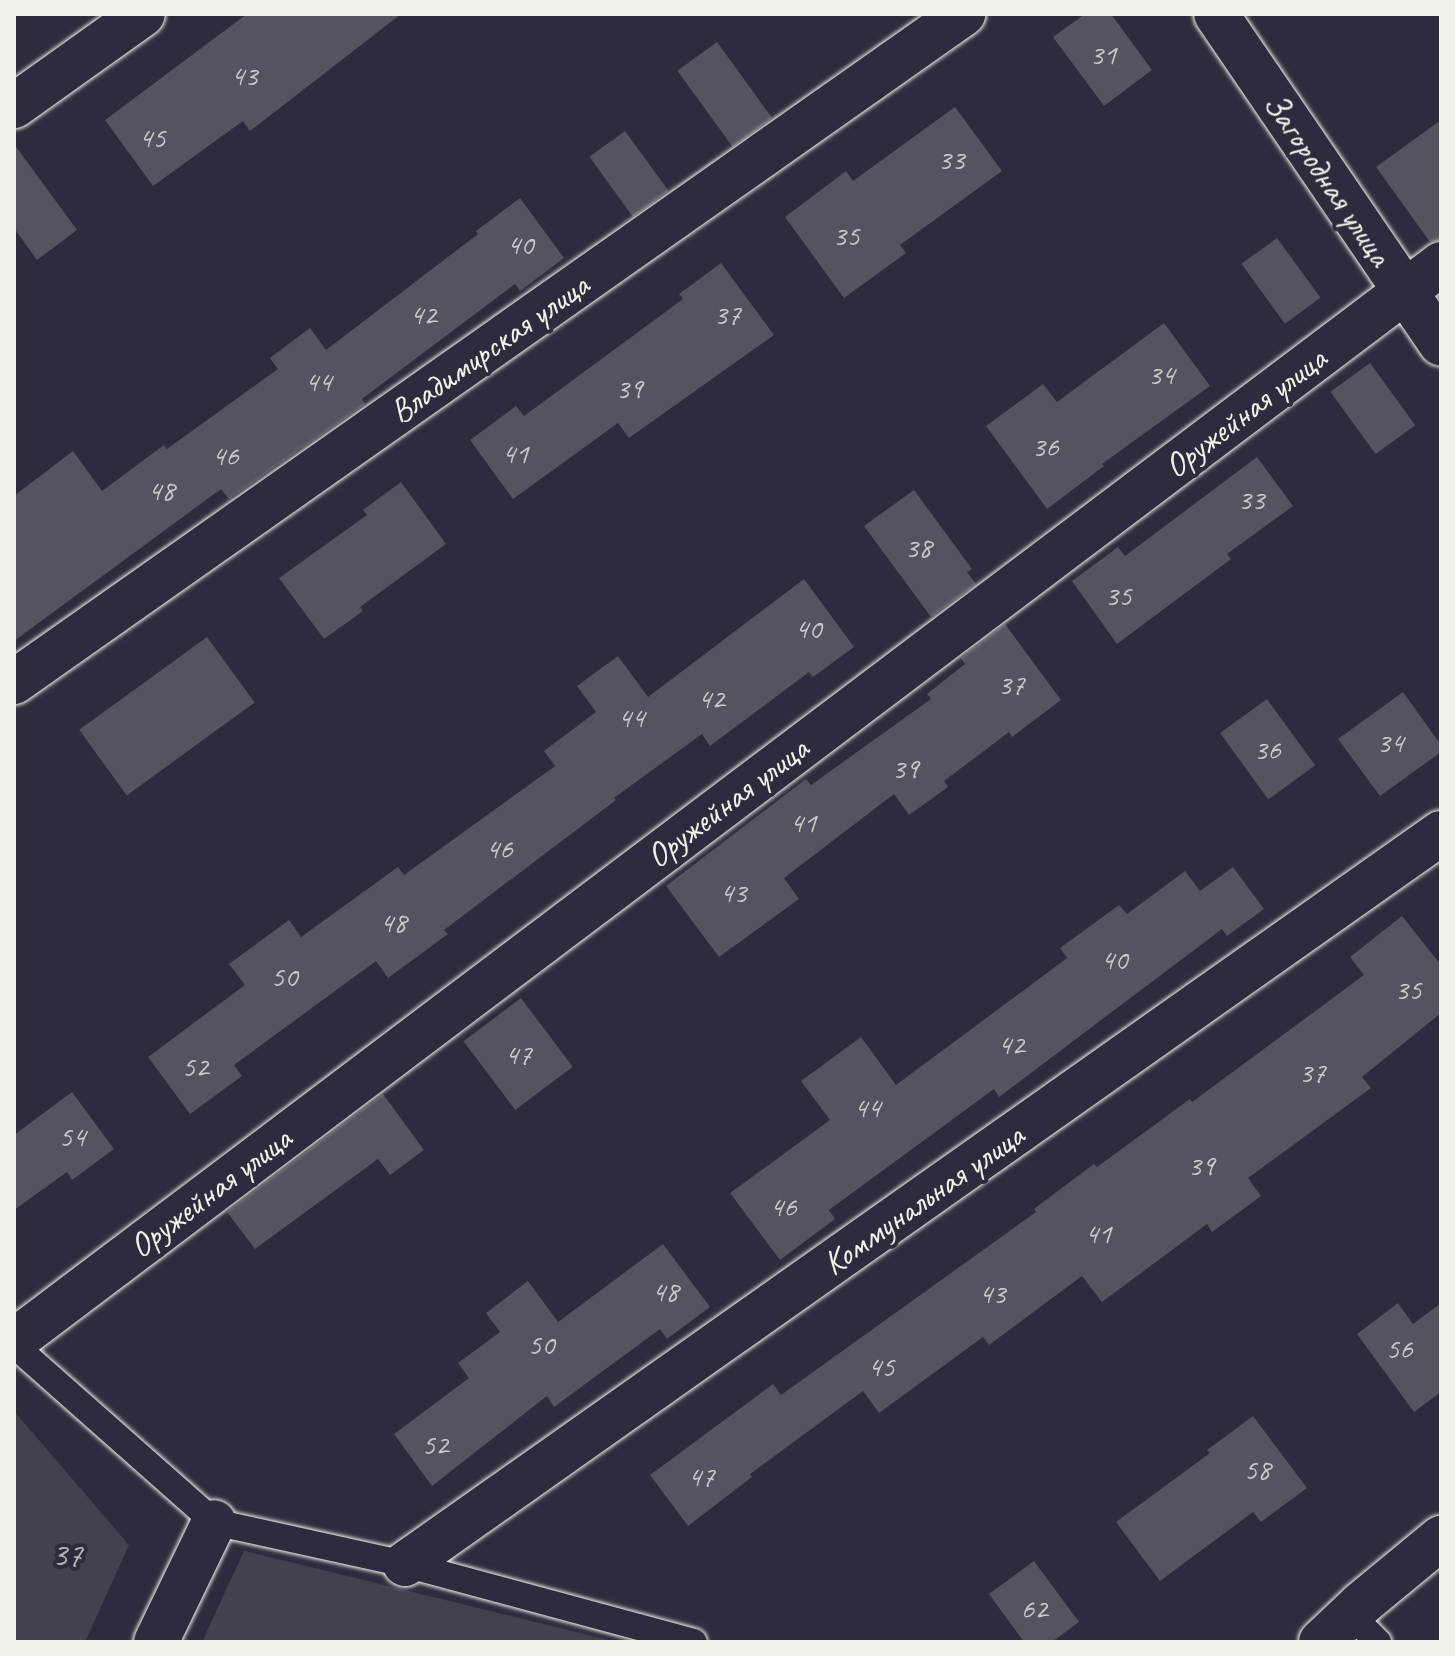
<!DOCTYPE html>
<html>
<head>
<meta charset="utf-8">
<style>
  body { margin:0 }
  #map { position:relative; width:1455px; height:1656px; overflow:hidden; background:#2f2a3d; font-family:Caveat,sans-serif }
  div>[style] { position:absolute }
  .green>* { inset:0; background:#454050 }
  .building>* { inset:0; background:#56525f; transform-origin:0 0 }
  .roads { filter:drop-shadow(0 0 2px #f4f1e8) drop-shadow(0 0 2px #f4f1e8) }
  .service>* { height:26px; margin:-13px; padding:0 13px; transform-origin:13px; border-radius:13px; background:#2f2a3d }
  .minor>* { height:44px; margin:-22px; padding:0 22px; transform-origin:22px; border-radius:22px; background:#2f2a3d }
  .tertiary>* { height:44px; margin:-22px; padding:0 22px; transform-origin:22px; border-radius:22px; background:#2f2a3d }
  span { translate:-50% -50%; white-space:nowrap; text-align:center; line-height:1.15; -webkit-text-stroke:8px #2f2a3d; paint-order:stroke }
  .number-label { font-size:30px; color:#ccc9c6 }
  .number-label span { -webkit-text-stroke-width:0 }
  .street-label { font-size:34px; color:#f4f1e8 }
  .park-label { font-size:34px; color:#b7b3b3 }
  .frame { position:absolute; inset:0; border:16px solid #f4f1e8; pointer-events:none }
</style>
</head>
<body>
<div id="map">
  <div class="green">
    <div style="clip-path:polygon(14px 1411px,129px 1545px,85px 1642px,14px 1642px)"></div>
    <div style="clip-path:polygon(244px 1551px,245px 1551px,617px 1642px,202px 1642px)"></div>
  </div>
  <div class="building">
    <div style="clip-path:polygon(247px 14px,401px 14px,250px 131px,243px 121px,153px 186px,105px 120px)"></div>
    <div style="clip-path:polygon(1085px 14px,1111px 14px,1152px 70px,1104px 106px,1053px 37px)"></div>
    <div style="left:717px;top:42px;width:94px;height:49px;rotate:54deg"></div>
    <div style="clip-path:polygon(955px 107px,1002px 171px,900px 245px,906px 253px,844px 298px,785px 217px,846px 171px,853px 181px)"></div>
    <div style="clip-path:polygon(1441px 120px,1441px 240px,1430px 242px,1376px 167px)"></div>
    <div style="left:625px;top:131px;width:74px;height:44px;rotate:54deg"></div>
    <div style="clip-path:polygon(14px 144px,77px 230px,37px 260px,14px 228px)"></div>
    <div style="clip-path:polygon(520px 198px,564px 258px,520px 291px,515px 284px,362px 399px,365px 404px,229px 499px,221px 489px,14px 641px,14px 496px,73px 451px,102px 491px,164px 445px,167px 449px,278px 369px,270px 358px,310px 328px,326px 350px,478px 234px,476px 231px)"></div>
    <div style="left:1277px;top:238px;width:74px;height:44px;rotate:54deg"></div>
    <div style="clip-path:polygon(721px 263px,774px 335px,629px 438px,618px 423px,513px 499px,470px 440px,516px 406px,524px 416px,683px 299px,679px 294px)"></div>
    <div style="clip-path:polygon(1164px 323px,1210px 386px,1102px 464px,1104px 466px,1047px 509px,986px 426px,1043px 384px,1057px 402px)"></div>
    <div style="left:1370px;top:363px;width:77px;height:49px;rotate:54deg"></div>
    <div style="clip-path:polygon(1257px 457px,1293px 506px,1227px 554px,1231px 559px,1117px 644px,1072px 581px,1118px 547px,1125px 556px)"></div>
    <div style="clip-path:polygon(401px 482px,446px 544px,360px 607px,363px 611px,324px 639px,279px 578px,367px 515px,363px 510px)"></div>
    <div style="clip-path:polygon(914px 490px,972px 569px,967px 572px,976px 584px,931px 617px,864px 526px)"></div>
    <div style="clip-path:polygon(804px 579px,854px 647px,813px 677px,809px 672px,710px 746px,702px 734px,614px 798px,616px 800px,444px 930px,448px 934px,388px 978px,376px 961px,234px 1065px,242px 1076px,190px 1114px,148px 1057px,245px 985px,229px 964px,289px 920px,301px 937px,398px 867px,404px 875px,555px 766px,544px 751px,596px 712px,577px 686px,618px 656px,648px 697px)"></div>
    <div style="clip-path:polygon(1005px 624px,1061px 700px,1012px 737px,1009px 732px,944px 781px,948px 787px,909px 815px,894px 794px,784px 878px,799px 899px,719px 957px,666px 886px,806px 779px,811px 785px,931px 699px,927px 694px,965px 664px,961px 658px)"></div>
    <div style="left:207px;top:637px;width:81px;height:158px;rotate:54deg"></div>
    <div style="clip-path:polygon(1403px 692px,1441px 745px,1441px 752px,1380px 796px,1338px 739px)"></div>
    <div style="left:1267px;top:699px;width:82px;height:58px;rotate:54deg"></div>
    <div style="clip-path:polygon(1233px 867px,1264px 909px,1227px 936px,1222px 929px,999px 1097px,994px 1089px,829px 1210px,835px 1219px,780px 1260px,730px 1193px,830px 1120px,801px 1081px,861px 1037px,896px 1085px,1067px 958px,1060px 948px,1119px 905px,1127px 914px,1185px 871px,1200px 891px)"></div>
    <div style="clip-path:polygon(1402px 916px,1441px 965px,1441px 1013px,1362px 1077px,1371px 1088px,1248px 1178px,1261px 1196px,1212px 1232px,1207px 1224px,1102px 1302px,1082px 1276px,989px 1345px,983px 1337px,879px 1413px,863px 1391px,750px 1474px,752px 1477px,688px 1526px,650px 1475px,773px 1384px,781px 1395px,1036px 1212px,1034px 1209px,1094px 1164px,1097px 1167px,1190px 1099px,1192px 1102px,1364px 975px,1350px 957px)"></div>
    <div style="left:521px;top:998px;width:86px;height:72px;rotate:53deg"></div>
    <div style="clip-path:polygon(72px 1092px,114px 1149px,72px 1180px,67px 1172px,14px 1210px,14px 1135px)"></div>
    <div style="clip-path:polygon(383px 1094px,424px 1150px,390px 1175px,378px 1159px,255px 1249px,227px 1212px)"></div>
    <div style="clip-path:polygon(663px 1244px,710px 1307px,667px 1339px,660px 1329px,554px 1407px,547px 1396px,432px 1486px,394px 1434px,469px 1378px,458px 1363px,500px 1332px,486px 1313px,528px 1281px,558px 1322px)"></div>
    <div style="clip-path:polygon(1398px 1303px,1413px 1324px,1441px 1303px,1441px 1392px,1414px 1412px,1357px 1334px)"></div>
    <div style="clip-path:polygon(1253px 1416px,1307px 1488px,1261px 1522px,1253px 1512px,1160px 1581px,1116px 1522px,1210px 1453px,1207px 1450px)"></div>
    <div style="clip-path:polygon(1034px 1561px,1079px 1622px,1052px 1642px,1024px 1642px,989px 1594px)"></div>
  </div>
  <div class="roads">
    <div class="service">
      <div style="left:14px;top:1345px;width:267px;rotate:41.5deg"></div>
      <div style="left:214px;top:1522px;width:196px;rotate:12.4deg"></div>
      <div style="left:405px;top:1564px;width:299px;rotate:15.1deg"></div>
      <div style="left:1350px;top:1614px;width:40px;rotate:45deg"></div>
    </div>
    <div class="minor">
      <div style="left:1216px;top:14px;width:399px;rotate:55.7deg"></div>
      <div style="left:14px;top:106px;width:158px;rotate:-35.5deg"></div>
      <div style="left:14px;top:682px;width:1161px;rotate:-35.14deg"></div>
      <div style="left:14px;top:1341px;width:1788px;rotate:-37.04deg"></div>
      <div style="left:405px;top:1564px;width:1268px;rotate:-35.21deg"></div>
      <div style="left:156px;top:1642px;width:133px;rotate:-64.2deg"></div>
    </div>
    <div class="tertiary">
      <div style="left:1321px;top:1642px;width:55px;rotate:-43.5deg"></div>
      <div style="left:1361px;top:1604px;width:104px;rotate:-39.5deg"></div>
    </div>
  </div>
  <div class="number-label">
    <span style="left:1103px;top:54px">31</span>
    <span style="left:244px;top:75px">43</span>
    <span style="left:152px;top:137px">45</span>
    <span style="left:951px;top:159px">33</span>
    <span style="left:846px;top:235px">35</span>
    <span style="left:520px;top:244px">40</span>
    <span style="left:423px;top:314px">42</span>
    <span style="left:727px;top:314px">37</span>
    <span style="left:1161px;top:374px">34</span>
    <span style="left:318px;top:381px">44</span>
    <span style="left:629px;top:388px">39</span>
    <span style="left:1045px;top:446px">36</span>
    <span style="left:515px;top:453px">41</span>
    <span style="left:225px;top:455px">46</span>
    <span style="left:161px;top:490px">48</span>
    <span style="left:1251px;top:499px">33</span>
    <span style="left:918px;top:547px">38</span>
    <span style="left:1118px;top:595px">35</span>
    <span style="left:808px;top:628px">40</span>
    <span style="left:1011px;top:684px">37</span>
    <span style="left:711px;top:698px">42</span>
    <span style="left:631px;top:717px">44</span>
    <span style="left:1390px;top:742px">34</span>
    <span style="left:1267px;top:749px">36</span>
    <span style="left:905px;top:768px">39</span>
    <span style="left:803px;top:822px">41</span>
    <span style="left:499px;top:848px">46</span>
    <span style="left:733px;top:892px">43</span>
    <span style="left:393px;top:922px">48</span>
    <span style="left:1114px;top:959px">40</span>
    <span style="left:284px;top:976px">50</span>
    <span style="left:1408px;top:989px">35</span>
    <span style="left:1011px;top:1044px">42</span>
    <span style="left:518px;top:1054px">47</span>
    <span style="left:195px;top:1066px">52</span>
    <span style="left:1312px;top:1072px">37</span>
    <span style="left:867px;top:1107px">44</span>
    <span style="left:72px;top:1136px">54</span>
    <span style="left:1201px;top:1165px">39</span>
    <span style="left:783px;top:1206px">46</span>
    <span style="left:1098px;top:1233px">41</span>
    <span style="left:665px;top:1291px">48</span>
    <span style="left:992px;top:1293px">43</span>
    <span style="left:541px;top:1344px">50</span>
    <span style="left:1399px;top:1348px">56</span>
    <span style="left:881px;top:1366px">45</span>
    <span style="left:435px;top:1444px">52</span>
    <span style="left:1257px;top:1469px">58</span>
    <span style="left:701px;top:1476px">47</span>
    <span style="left:1034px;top:1608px">62</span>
  </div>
  <div class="street-label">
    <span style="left:1328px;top:179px;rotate:56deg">Загородная улица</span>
    <span style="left:489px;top:348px;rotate:-35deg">Владимирская улица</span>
    <span style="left:1245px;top:412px;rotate:-37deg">Оружейная улица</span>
    <span style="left:727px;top:802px;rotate:-37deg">Оружейная улица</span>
    <span style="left:210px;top:1192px;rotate:-37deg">Оружейная улица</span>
    <span style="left:923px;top:1199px;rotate:-35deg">Коммунальная улица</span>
  </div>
  <div class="park-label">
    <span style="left:67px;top:1555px">37</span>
  </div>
  <div class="frame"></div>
</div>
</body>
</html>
